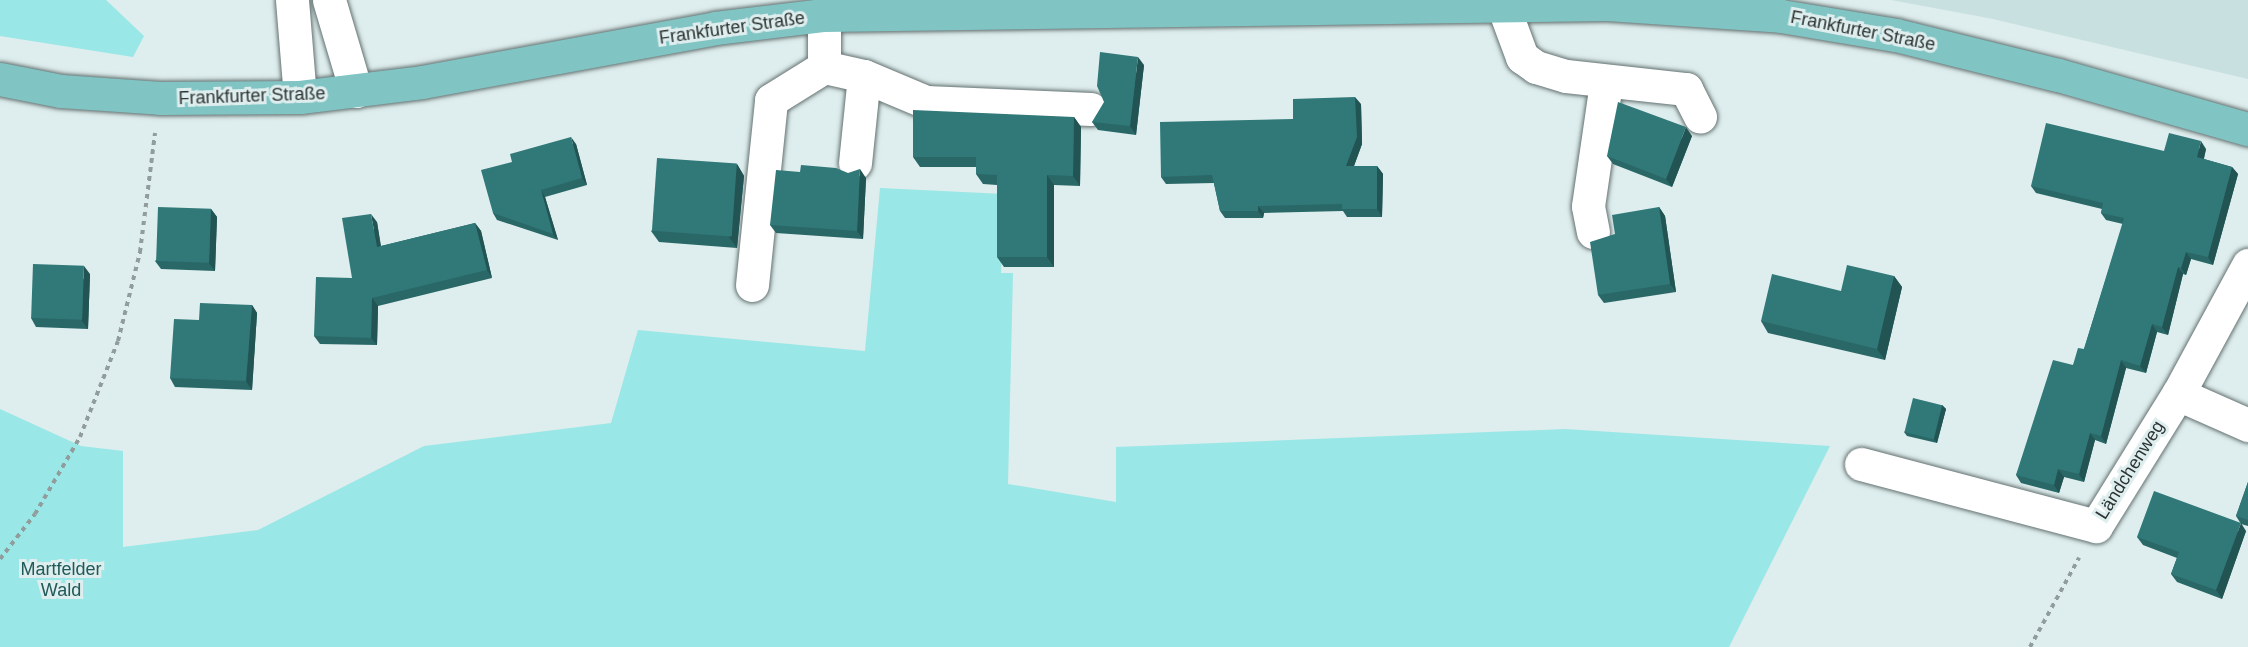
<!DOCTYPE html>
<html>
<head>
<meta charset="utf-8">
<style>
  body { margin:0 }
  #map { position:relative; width:2248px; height:647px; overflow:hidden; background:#deeded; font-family:Helvetica,sans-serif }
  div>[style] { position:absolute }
  .built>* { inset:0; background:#c9e0e0 }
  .green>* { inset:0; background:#99e7e6 }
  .path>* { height:4px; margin-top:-2px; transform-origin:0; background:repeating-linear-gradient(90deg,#919c9c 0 4.5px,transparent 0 9px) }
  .roads { filter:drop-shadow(0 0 2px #647171) drop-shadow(0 0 2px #647171) }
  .minor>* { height:33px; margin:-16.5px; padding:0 16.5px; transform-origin:16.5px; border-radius:16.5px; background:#fff }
  .major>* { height:33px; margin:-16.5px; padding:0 16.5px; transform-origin:16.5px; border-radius:16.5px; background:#80c4c4 }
  .wall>* { inset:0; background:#2a6767 }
  .shaded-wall>* { inset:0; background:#225454 }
  .building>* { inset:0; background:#317878; transform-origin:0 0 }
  span { translate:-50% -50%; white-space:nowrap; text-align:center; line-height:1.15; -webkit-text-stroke:6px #deeded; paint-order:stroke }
  .street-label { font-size:18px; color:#2c3232 }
  .park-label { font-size:18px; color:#205959 }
</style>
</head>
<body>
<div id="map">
  <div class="built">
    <div style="clip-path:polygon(1891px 0,2248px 0,2248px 79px,1993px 19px)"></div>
  </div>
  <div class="green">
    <div style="clip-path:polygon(0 0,106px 0,144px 36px,133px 57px,0 36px)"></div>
    <div style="clip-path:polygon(880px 188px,1004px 194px,1001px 273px,1013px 273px,1008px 484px,1116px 502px,1116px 447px,1565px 429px,1830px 446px,1729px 647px,0 647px,0 409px,81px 446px,123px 451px,123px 547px,258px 530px,424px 446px,611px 423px,638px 330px,865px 351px)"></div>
  </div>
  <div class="path">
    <div style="left:0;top:559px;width:57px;rotate:-52.1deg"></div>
    <div style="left:35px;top:514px;width:89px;rotate:-59.7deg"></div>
    <div style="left:80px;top:437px;width:103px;rotate:-68.4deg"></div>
    <div style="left:118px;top:341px;width:92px;rotate:-76.1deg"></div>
    <div style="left:140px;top:252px;width:120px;rotate:-82.8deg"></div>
    <div style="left:2030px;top:647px;width:102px;rotate:-61.2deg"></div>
  </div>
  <div class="roads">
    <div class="minor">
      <div style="left:292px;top:0;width:97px;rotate:85.3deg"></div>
      <div style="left:329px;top:0;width:95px;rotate:73.5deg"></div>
      <div style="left:1502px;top:3px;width:58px;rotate:69.7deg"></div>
      <div style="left:1522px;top:57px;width:17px;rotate:36deg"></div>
      <div style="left:1536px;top:67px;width:31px;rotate:17deg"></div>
      <div style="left:1566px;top:76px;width:121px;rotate:6.2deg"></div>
      <div style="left:1686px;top:89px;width:31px;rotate:63deg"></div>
      <div style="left:824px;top:67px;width:41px;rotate:12.7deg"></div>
      <div style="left:864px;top:76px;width:67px;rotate:22.8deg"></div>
      <div style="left:926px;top:102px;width:165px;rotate:2.4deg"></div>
      <div style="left:855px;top:163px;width:87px;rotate:-84.1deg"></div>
      <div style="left:1593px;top:232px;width:26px;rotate:-101deg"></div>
      <div style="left:1588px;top:206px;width:125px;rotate:-81.7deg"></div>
      <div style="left:752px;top:285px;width:186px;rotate:-84.1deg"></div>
      <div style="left:771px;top:100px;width:62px;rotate:-31.9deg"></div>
      <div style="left:824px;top:67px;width:52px;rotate:-90deg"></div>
      <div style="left:2178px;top:394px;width:77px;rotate:23.9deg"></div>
      <div style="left:1861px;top:464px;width:243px;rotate:14.8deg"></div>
      <div style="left:2096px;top:526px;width:155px;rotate:-58.2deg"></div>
      <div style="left:2178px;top:394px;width:147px;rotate:-61.5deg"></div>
    </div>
    <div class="major">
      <div style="left:0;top:79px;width:62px;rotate:11.1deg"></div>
      <div style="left:61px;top:91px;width:99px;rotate:4deg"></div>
      <div style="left:160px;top:98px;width:140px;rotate:-0.4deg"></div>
      <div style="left:300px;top:97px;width:123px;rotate:-7deg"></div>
      <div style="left:422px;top:82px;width:298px;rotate:-10.4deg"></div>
      <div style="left:715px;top:28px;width:110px;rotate:-6.8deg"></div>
      <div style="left:824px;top:15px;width:783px;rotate:-0.8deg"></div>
      <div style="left:1607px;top:4px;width:174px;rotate:3.9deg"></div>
      <div style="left:1781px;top:16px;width:117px;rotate:9.4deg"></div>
      <div style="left:1896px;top:35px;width:167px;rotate:13.9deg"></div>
      <div style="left:2058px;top:75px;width:198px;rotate:15.9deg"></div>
    </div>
  </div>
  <div class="wall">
    <div style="clip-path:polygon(1144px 65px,1136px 135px,1098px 130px,1092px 122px)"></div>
    <div style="clip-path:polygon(1361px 104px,1362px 144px,1354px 166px,1377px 166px,1383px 174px,1382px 217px,1347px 217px,1343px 211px,1264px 213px,1263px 218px,1225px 218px,1220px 211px,1214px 183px,1166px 184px,1161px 177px,1293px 119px)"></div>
    <div style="clip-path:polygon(1074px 117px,1081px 127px,1080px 186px,1054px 185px,1054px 267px,1004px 267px,997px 257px,997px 185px,983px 184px,976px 174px,976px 167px,920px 167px,913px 157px)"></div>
    <div style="clip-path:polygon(1692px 136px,1672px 187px,1613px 164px,1607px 156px)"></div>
    <div style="clip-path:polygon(576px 144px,587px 185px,545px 197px,558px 240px,497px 220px,493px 213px,512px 162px)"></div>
    <div style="clip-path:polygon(2206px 149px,2204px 159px,2232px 167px,2238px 174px,2213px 265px,2191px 259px,2186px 275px,2183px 274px,2168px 335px,2157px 332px,2146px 373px,2126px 368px,2106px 444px,2095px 440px,2084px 482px,2064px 477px,2059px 493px,2021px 483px,2016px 475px,2073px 365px,2084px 349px,2123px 224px,2106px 220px,2101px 213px,2102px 209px,2036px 193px,2031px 186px,2164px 151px)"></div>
    <div style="clip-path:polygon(737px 164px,744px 176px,737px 248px,659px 242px,651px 231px)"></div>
    <div style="clip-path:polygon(800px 172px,848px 173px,866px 178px,863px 239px,776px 233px,770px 225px)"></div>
    <div style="clip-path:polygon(1659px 207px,1665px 216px,1676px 292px,1604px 303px,1598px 295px,1615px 234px)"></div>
    <div style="clip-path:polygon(211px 209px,217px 217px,215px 271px,161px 269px,155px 261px)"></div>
    <div style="clip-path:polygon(377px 222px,381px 246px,475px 223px,481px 231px,492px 278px,378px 306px,377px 345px,320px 344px,314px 336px,352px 278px)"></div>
    <div style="clip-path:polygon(90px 274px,88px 329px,36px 327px,31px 318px)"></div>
    <div style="clip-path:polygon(1894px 276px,1902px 287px,1885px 360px,1768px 333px,1761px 321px,1841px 291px)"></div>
    <div style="clip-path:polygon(252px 305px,257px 313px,252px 390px,175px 387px,170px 378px,199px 320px)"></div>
    <div style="clip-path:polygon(1942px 405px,1946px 409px,1937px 443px,1907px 436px,1904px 432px)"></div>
    <div style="clip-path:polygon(2248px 482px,2248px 526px,2241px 524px,2236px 516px)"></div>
    <div style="clip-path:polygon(2246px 531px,2222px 599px,2177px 582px,2171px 574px,2177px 558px,2143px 545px,2137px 537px)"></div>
  </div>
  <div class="shaded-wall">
    <div style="clip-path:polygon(1138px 57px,1144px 65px,1136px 135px,1130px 126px)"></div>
    <div style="clip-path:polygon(1355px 97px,1361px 104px,1362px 144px,1351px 174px,1346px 166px)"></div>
    <div style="clip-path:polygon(1074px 117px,1081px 127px,1080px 186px,1073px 176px)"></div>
    <div style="clip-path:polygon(1686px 127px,1692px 136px,1672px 187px,1666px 179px)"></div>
    <div style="clip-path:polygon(571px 137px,576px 144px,587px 185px,582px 178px)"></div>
    <div style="clip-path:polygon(2201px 141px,2206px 149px,2202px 165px,2197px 157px)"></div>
    <div style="clip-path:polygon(737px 164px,744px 176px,737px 248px,729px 237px)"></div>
    <div style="clip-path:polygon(1377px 166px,1383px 174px,1382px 217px,1377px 209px)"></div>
    <div style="clip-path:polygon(2232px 167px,2238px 174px,2213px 265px,2208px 257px)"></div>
    <div style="clip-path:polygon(860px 169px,866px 178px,863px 239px,857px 231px)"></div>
    <div style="clip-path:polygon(1047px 175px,1054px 185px,1054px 267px,1047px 257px)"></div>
    <div style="clip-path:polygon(541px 190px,545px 197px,558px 240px,553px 234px)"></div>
    <div style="clip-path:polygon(1258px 206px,1264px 213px,1263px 218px,1258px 211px)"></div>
    <div style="clip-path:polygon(1659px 207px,1665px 216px,1676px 292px,1670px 284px)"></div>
    <div style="clip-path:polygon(211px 209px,217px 217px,215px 271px,209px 263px)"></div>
    <div style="clip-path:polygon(371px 214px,377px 222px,382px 255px,377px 247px)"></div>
    <div style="clip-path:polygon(475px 223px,481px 231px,492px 278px,487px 270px)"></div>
    <div style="clip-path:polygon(2186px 252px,2191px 259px,2186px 275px,2181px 268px)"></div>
    <div style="clip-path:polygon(84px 266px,90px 274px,88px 329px,82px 321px)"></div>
    <div style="clip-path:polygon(2178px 267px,2183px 274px,2168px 335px,2162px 327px)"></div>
    <div style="clip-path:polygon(1894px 276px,1902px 287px,1885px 360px,1877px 349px)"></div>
    <div style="clip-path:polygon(372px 298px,378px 306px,377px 345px,371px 338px)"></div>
    <div style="clip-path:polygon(252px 305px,257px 313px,252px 390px,246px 381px)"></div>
    <div style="clip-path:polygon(2152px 324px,2157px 332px,2146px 373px,2140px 366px)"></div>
    <div style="clip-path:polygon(2121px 360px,2126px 368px,2106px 444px,2101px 436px)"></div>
    <div style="clip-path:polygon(1942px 405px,1946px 409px,1937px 443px,1934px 439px)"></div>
    <div style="clip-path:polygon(2090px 433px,2095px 440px,2084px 482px,2079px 474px)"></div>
    <div style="clip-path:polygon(2058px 469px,2064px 477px,2059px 493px,2054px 485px)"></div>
    <div style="clip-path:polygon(2241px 523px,2246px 531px,2222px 599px,2216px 590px)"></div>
  </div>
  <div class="building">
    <div style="clip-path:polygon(1100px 52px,1138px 57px,1130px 126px,1092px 122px,1104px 102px,1097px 86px)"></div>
    <div style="clip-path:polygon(1355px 97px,1357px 137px,1346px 166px,1377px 166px,1377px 209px,1342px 209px,1342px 204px,1258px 206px,1258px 211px,1220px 211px,1212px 175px,1161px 177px,1160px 122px,1293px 119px,1293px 99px)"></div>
    <div style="clip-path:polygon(1618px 102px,1686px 127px,1666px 179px,1607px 156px)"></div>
    <div style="clip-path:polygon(913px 110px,1074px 117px,1073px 176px,1047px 175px,1047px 257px,997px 257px,997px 175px,976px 174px,976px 157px,913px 157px)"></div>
    <div style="clip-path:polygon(2046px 123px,2164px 151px,2169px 133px,2201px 141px,2197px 157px,2232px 167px,2208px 257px,2186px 252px,2181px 268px,2178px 267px,2162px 327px,2152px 324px,2140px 366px,2121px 360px,2101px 436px,2090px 433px,2079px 474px,2058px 469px,2054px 485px,2016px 475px,2053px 360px,2073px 365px,2078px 348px,2084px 349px,2124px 218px,2101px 213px,2103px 203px,2031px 186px)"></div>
    <div style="clip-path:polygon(571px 137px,582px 178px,541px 190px,553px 234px,493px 213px,481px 170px,512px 162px,510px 154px)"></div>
    <div style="left:657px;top:158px;width:80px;height:73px;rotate:4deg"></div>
    <div style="clip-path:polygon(801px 165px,836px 168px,848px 173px,860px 169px,857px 231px,770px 225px,776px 170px,800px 172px)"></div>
    <div style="left:158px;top:207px;width:53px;height:54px;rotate:2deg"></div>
    <div style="clip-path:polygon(1659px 207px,1670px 284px,1598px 295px,1590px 242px,1615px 234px,1612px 215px)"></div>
    <div style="clip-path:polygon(371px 214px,377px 247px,475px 223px,487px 270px,372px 298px,371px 338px,314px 336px,316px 277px,352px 278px,342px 218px)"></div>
    <div style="left:33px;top:264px;width:51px;height:54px;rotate:2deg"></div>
    <div style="clip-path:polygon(1847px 265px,1894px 276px,1877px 349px,1761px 321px,1772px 274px,1841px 291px)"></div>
    <div style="clip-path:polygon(200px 303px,252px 305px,246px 381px,170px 378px,174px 319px,199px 320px)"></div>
    <div style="left:1913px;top:398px;width:30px;height:35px;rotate:14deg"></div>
    <div style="clip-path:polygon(2248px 482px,2248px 520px,2236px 516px)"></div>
    <div style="clip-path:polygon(2154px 491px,2241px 523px,2216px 590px,2171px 574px,2179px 552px,2137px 537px)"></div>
  </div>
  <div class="street-label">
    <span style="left:732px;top:28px;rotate:-8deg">Frankfurter Straße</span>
    <span style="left:1863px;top:31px;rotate:11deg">Frankfurter Straße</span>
    <span style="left:252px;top:96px;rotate:-2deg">Frankfurter Straße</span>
    <span style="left:2130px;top:470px;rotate:-58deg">Ländchenweg</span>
  </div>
  <div class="park-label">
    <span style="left:61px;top:580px">Martfelder<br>Wald</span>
  </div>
</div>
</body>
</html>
